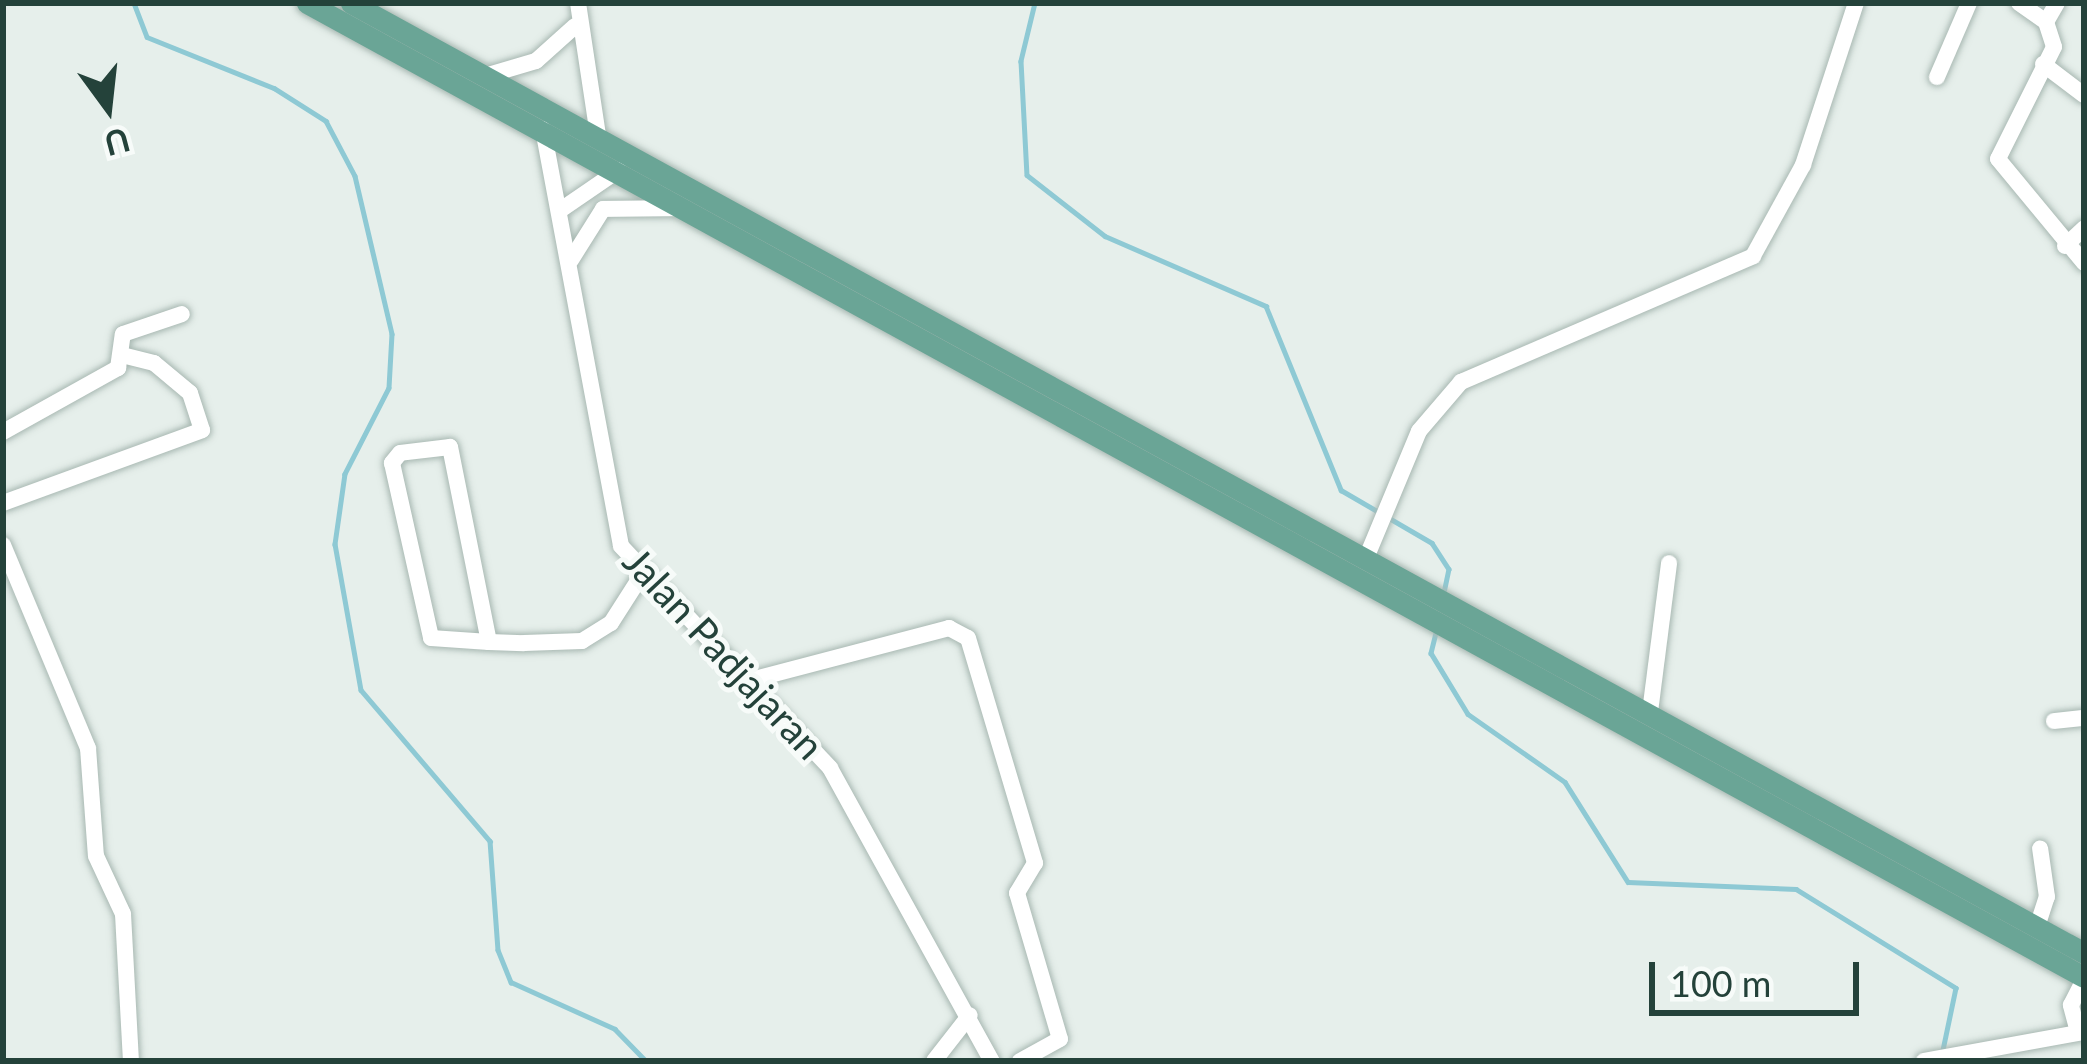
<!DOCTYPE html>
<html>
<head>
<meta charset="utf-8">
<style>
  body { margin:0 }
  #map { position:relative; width:2087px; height:1064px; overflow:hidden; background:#e6efeb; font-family:Lato,sans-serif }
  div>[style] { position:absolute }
  .stream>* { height:4.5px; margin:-2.25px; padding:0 2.25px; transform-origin:2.25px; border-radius:2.25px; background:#8ec9d4 }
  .roads { filter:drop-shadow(0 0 3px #a8b8b2) drop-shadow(0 0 3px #a8b8b2) }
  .minor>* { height:16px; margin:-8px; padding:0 8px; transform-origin:8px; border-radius:8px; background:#fff }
  .major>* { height:21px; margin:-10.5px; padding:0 10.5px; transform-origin:10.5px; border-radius:10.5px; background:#6aa596 }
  span { translate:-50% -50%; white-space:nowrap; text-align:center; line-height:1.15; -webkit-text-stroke:10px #f7fbf9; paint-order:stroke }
  .street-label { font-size:39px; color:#24423a }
  .frame { position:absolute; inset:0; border:6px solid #24423a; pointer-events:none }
  .north { position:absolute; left:48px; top:48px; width:120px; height:120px; -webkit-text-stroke:9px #f7fbf9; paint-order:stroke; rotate:165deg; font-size:33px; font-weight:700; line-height:48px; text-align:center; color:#24423a }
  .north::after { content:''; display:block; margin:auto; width:42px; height:54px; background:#24423a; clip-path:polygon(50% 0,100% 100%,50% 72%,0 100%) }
  .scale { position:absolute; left:1649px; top:962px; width:210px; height:54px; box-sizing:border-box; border:6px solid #24423a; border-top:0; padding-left:15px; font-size:36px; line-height:42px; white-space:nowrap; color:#24423a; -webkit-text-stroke:9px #f7fbf9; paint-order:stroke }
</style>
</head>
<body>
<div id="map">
  <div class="stream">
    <div style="left:134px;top:3px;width:36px;rotate:69deg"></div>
    <div style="left:147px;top:37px;width:137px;rotate:21.9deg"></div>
    <div style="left:274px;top:88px;width:62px;rotate:32.4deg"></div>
    <div style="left:326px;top:121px;width:62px;rotate:62.2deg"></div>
    <div style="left:355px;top:176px;width:162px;rotate:76.8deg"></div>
    <div style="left:392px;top:334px;width:54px;rotate:93.2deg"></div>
    <div style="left:389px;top:388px;width:97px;rotate:117.1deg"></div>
    <div style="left:345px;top:474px;width:71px;rotate:98.1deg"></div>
    <div style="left:335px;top:544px;width:148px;rotate:79.9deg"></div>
    <div style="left:361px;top:690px;width:199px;rotate:49.5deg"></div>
    <div style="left:490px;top:841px;width:109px;rotate:85.8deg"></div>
    <div style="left:498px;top:950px;width:35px;rotate:68deg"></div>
    <div style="left:511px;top:982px;width:114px;rotate:24.3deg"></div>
    <div style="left:615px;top:1029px;width:45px;rotate:45.9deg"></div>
    <div style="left:1035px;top:3px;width:60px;rotate:103.6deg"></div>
    <div style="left:1021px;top:61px;width:114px;rotate:87deg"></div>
    <div style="left:1027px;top:175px;width:99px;rotate:38deg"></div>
    <div style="left:1105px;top:236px;width:176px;rotate:23.5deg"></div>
    <div style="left:1266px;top:306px;width:199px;rotate:67.8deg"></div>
    <div style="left:1341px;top:490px;width:105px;rotate:30.2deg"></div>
    <div style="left:1432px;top:543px;width:31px;rotate:57deg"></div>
    <div style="left:1449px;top:569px;width:24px;rotate:102deg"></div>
    <div style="left:1436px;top:633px;width:21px;rotate:104deg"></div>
    <div style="left:1431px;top:653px;width:71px;rotate:58.8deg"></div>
    <div style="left:1468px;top:714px;width:118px;rotate:35deg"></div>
    <div style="left:1565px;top:782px;width:118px;rotate:57.8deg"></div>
    <div style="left:1628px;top:882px;width:168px;rotate:2.4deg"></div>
    <div style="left:1796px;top:889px;width:188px;rotate:31.7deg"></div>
    <div style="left:1956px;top:988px;width:63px;rotate:101.8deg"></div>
    <div style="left:3px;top:755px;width:2px;rotate:90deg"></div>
    <div style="left:3px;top:819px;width:8px;rotate:90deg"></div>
  </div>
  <div class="roads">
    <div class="minor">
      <div style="left:578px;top:3px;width:134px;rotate:81.4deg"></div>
      <div style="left:2019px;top:3px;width:33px;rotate:35deg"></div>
      <div style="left:2046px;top:22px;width:26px;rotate:72deg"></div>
      <div style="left:2054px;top:47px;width:125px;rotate:116.6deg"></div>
      <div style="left:1998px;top:159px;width:135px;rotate:50.4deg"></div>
      <div style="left:2046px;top:22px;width:22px;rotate:-60deg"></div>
      <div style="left:2043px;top:64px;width:51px;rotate:37.1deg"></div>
      <div style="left:485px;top:76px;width:53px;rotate:-16.4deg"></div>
      <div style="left:536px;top:61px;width:52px;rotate:-41.9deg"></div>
      <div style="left:1937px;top:77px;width:81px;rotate:-66.6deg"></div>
      <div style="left:543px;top:129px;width:424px;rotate:79.4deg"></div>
      <div style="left:621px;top:546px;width:305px;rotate:46.7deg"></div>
      <div style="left:830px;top:768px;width:335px;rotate:61.1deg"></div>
      <div style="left:562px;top:209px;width:69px;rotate:-34.4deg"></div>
      <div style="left:2065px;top:246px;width:26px;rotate:-43deg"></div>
      <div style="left:571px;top:260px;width:60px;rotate:-57.9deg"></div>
      <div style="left:603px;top:209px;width:79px;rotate:-0.7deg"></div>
      <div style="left:3px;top:432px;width:132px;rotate:-29.1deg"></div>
      <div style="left:118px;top:368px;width:34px;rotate:-82deg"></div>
      <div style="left:123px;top:334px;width:62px;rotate:-18.7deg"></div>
      <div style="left:3px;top:503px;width:212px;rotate:-20.1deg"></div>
      <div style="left:202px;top:430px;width:39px;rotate:-108deg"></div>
      <div style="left:190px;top:393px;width:47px;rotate:-140.2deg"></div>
      <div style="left:154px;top:363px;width:34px;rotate:-166deg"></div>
      <div style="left:3px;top:545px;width:220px;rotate:67.3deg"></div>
      <div style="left:88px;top:748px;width:108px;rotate:85.8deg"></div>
      <div style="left:96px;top:856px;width:64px;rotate:65deg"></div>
      <div style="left:123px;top:914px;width:147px;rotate:86.9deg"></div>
      <div style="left:1367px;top:556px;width:135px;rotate:-67.4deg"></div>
      <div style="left:1419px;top:431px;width:65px;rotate:-49.4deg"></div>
      <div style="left:1461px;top:382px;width:318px;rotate:-23.3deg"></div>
      <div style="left:1753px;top:256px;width:104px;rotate:-61.2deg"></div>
      <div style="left:1803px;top:165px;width:170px;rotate:-71.9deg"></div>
      <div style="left:489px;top:642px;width:199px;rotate:-101.3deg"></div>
      <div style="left:450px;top:447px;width:50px;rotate:173.2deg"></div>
      <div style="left:400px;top:453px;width:13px;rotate:129deg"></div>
      <div style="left:392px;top:463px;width:179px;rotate:77.4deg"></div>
      <div style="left:431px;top:638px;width:58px;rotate:3.9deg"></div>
      <div style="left:489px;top:642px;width:35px;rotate:2deg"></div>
      <div style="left:524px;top:643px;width:58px;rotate:-2deg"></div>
      <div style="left:582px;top:641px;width:34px;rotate:-32deg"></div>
      <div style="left:611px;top:623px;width:59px;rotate:-57.4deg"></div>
      <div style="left:751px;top:680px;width:205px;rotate:-14.7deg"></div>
      <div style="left:949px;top:628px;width:21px;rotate:28deg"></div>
      <div style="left:968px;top:638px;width:235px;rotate:73.4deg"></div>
      <div style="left:1035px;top:863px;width:35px;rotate:121deg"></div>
      <div style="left:1017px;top:893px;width:152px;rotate:73.6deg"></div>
      <div style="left:1060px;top:1039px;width:46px;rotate:151.2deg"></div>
      <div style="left:1650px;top:712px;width:150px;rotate:-82.7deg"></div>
      <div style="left:2054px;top:721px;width:30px;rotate:-6deg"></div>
      <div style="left:2037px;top:927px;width:32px;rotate:-72deg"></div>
      <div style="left:2047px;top:897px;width:49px;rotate:-98.1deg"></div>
      <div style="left:2078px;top:1032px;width:28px;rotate:-105deg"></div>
      <div style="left:2071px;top:1005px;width:29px;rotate:-63deg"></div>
      <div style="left:934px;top:1061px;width:58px;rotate:-52deg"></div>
      <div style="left:1924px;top:1061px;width:163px;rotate:-10.3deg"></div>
    </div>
    <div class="major">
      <div style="left:307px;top:3px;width:2026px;rotate:28.73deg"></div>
      <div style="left:351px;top:3px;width:1976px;rotate:28.73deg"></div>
    </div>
  </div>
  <div class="street-label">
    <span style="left:724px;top:653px;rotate:47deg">Jalan Padjajaran</span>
  </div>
  <div class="frame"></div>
  <div class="north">U</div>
  <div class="scale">100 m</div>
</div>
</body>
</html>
